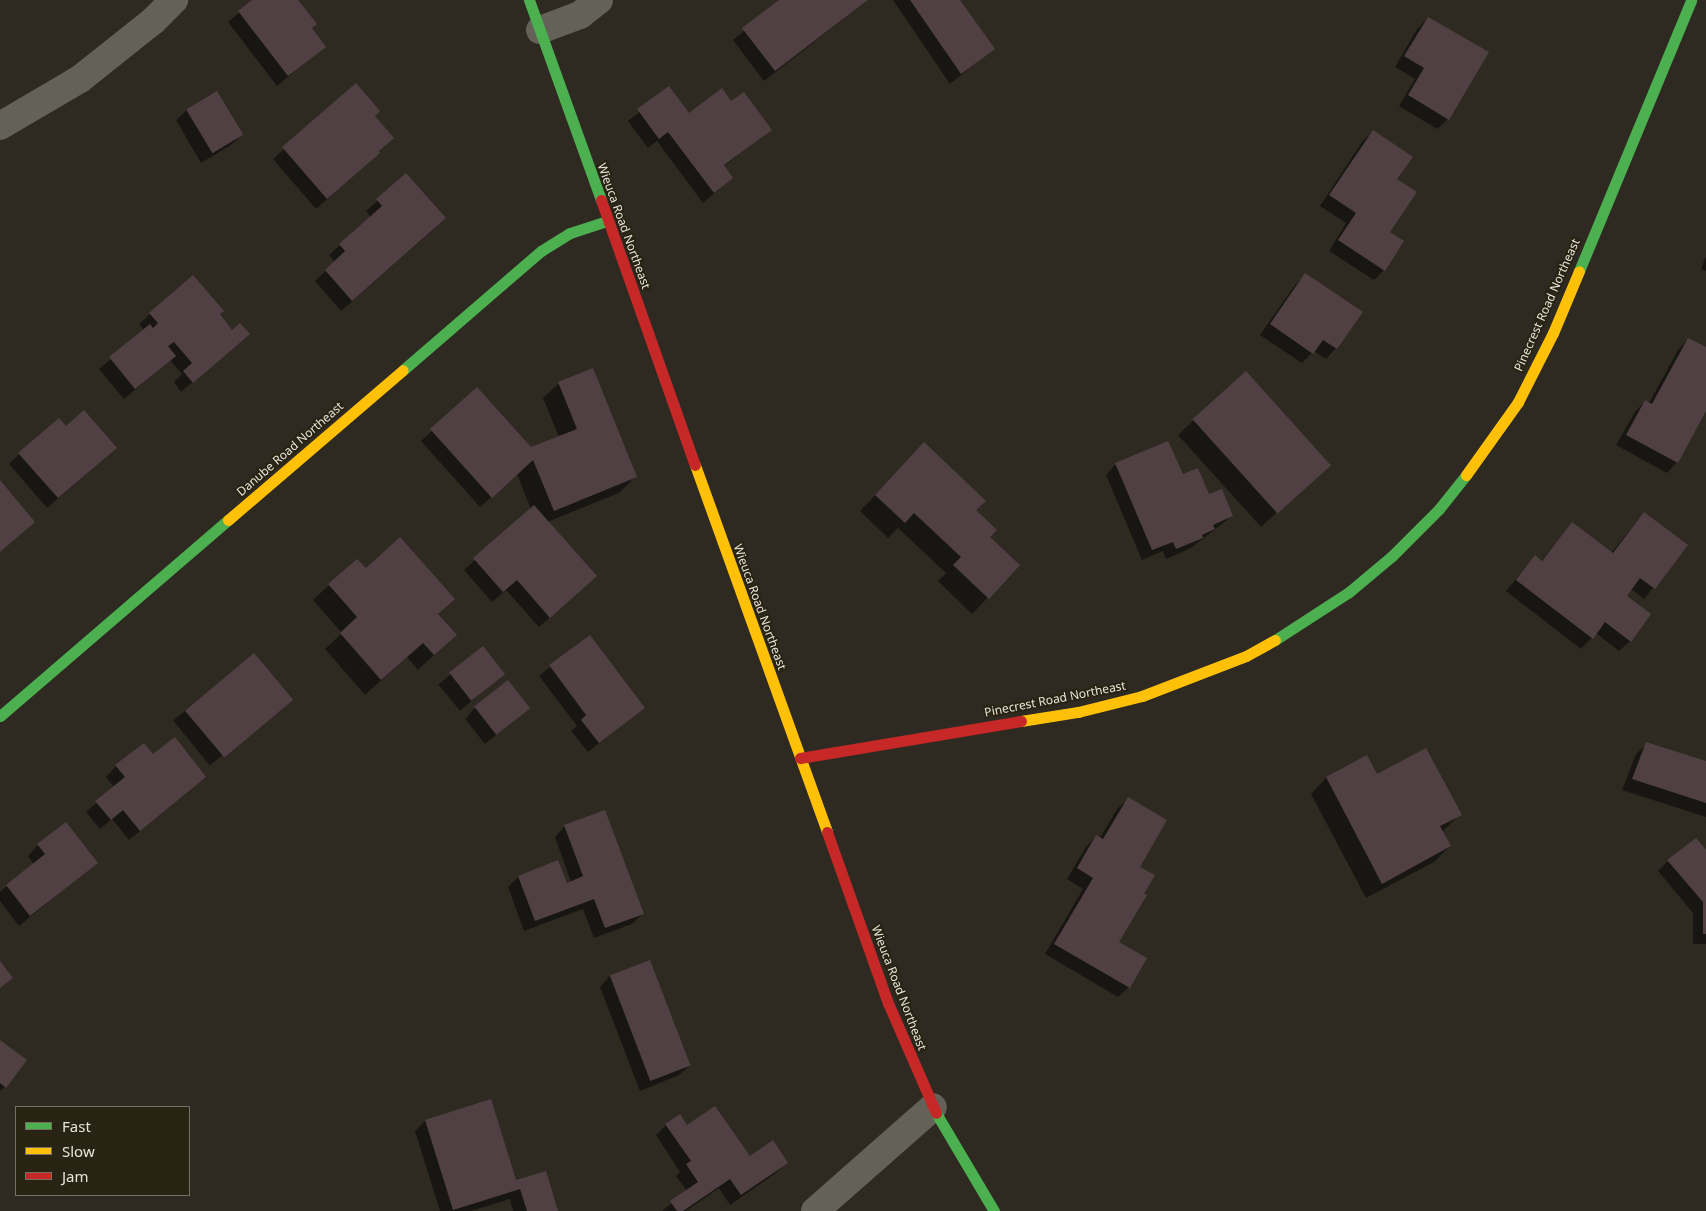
<!DOCTYPE html>
<html>
<head>
<meta charset="utf-8">
<style>
  body { margin:0 }
  #map { position:relative; width:1706px; height:1211px; overflow:hidden; background:#2e2a22; font-family:"Noto Sans",sans-serif }
  div>[style] { position:absolute }
  .shadow>* { inset:0; background:#0007; transform-origin:0 0 }
  .building>* { inset:0; background:#504043; transform-origin:0 0 }
  .street>* { height:28px; margin:-14px; padding:0 14px; transform-origin:14px; border-radius:14px; background:#646159 }
  .fast>* { height:11px; margin:-5.5px; padding:0 5.5px; transform-origin:5.5px; border-radius:5.5px; background:#4caf50 }
  .slow>* { height:11px; margin:-5.5px; padding:0 5.5px; transform-origin:5.5px; border-radius:5.5px; background:#ffc107 }
  .jam>* { height:11px; margin:-5.5px; padding:0 5.5px; transform-origin:5.5px; border-radius:5.5px; background:#c62828 }
  span { translate:-50% -50%; white-space:nowrap; text-align:center; line-height:1.15; -webkit-text-stroke:4px #292313; paint-order:stroke }
  .street-label { font-size:12px; color:#e8e4da }
  .legend { position:absolute; left:15px; top:1106px; width:175px; height:90px; box-sizing:border-box; background:#292313; border:1px solid #757063; margin:0; padding:6px 9px; list-style:none; font-size:15px; color:#e8e4da }
  .legend li { display:flex; align-items:center; gap:10px; height:25px }
  .legend b { width:25px; border:1px solid #757063 }
</style>
</head>
<body>
<div id="map">
  <div class="shadow">
    <div style="clip-path:polygon(254px 0,297px 0,311px 28px,324px 47px,277px 86px,228px 22px)"></div>
    <div style="clip-path:polygon(781px 0,868px 0,764px 81px,733px 40px)"></div>
    <div style="clip-path:polygon(893px 0,959px 0,993px 49px,950px 84px)"></div>
    <div style="clip-path:polygon(1428px 18px,1448px 119px,1437px 129px,1399px 106px,1415px 79px,1395px 67px,1417px 29px)"></div>
    <div style="clip-path:polygon(356px 85px,373px 116px,382px 148px,368px 163px,316px 209px,273px 159px)"></div>
    <div style="clip-path:polygon(669px 88px,689px 114px,731px 103px,770px 130px,723px 167px,732px 178px,703px 203px,657px 141px,648px 148px,628px 121px)"></div>
    <div style="clip-path:polygon(187px 110px,242px 135px,231px 145px,201px 163px,176px 120px)"></div>
    <div style="clip-path:polygon(1373px 131px,1395px 180px,1384px 270px,1374px 280px,1329px 251px,1346px 223px,1320px 206px,1362px 142px)"></div>
    <div style="clip-path:polygon(406px 175px,434px 229px,341px 311px,315px 281px,335px 262px,329px 255px,371px 217px,366px 211px)"></div>
    <div style="clip-path:polygon(1706px 256px,1706px 271px,1701px 269px)"></div>
    <div style="clip-path:polygon(1305px 275px,1336px 348px,1326px 359px,1314px 351px,1302px 363px,1260px 335px,1295px 285px)"></div>
    <div style="clip-path:polygon(150px 314px,218px 315px,232px 331px,248px 334px,181px 392px,174px 382px,182px 374px,170px 360px,124px 399px,99px 369px,144px 330px,139px 324px)"></div>
    <div style="clip-path:polygon(1688px 339px,1706px 349px,1706px 408px,1677px 462px,1667px 473px,1616px 445px,1635px 412px,1645px 401px,1649px 403px,1678px 350px)"></div>
    <div style="clip-path:polygon(559px 383px,635px 477px,619px 493px,547px 522px,585px 586px,539px 627px,506px 590px,492px 602px,464px 570px,531px 509px,517px 474px,480px 507px,421px 441px,477px 389px,526px 450px,559px 437px,543px 398px)"></div>
    <div style="clip-path:polygon(1194px 420px,1329px 465px,1261px 527px,1178px 435px)"></div>
    <div style="clip-path:polygon(19px 454px,105px 458px,47px 508px,9px 464px)"></div>
    <div style="clip-path:polygon(909px 460px,975px 510px,988px 537px,1019px 565px,972px 614px,938px 581px,946px 573px,898px 528px,888px 538px,860px 511px)"></div>
    <div style="clip-path:polygon(1116px 464px,1182px 476px,1232px 516px,1191px 548px,1166px 559px,1163px 551px,1142px 560px,1106px 475px)"></div>
    <div style="clip-path:polygon(1644px 513px,1687px 546px,1644px 599px,1631px 589px,1625px 596px,1630px 641px,1619px 651px,1596px 633px,1581px 649px,1506px 591px,1535px 557px,1541px 561px,1572px 523px,1611px 553px)"></div>
    <div style="clip-path:polygon(366px 570px,453px 599px,437px 615px,455px 635px,418px 670px,407px 657px,365px 695px,325px 649px,342px 633px,313px 600px,329px 585px)"></div>
    <div style="clip-path:polygon(589px 636px,643px 708px,588px 752px,571px 731px,577px 726px,539px 676px)"></div>
    <div style="left:482px;top:648px;width:34px;height:57px;rotate:50deg"></div>
    <div style="left:254px;top:655px;width:58px;height:104px;rotate:51deg"></div>
    <div style="clip-path:polygon(475px 708px,528px 708px,485px 744px,465px 719px)"></div>
    <div style="clip-path:polygon(1647px 744px,1706px 762px,1706px 817px,1622px 790px,1636px 754px)"></div>
    <div style="clip-path:polygon(153px 756px,205px 777px,129px 840px,112px 819px,100px 829px,86px 812px,114px 787px,106px 777px,116px 766px)"></div>
    <div style="clip-path:polygon(1366px 756px,1376px 776px,1460px 814px,1442px 832px,1450px 846px,1434px 862px,1366px 898px,1311px 794px,1326px 778px)"></div>
    <div style="clip-path:polygon(1128px 799px,1138px 867px,1117px 942px,1129px 987px,1118px 997px,1045px 954px,1083px 889px,1067px 879px,1086px 847px,1096px 836px,1100px 838px,1117px 809px)"></div>
    <div style="clip-path:polygon(565px 826px,643px 913px,632px 924px,594px 938px,583px 909px,524px 931px,508px 887px,518px 877px,566px 884px,571px 882px,555px 837px)"></div>
    <div style="clip-path:polygon(38px 845px,96px 863px,19px 926px,0 901px,0 892px,34px 864px,28px 856px)"></div>
    <div style="clip-path:polygon(1706px 852px,1706px 944px,1693px 944px,1693px 913px,1658px 871px,1668px 861px)"></div>
    <div style="clip-path:polygon(650px 961px,690px 1065px,679px 1075px,640px 1091px,600px 987px,610px 976px)"></div>
    <div style="clip-path:polygon(0 1041px,5px 1087px,0 1091px)"></div>
    <div style="clip-path:polygon(425px 1121px,515px 1182px,557px 1211px,513px 1211px,510px 1199px,471px 1211px,440px 1211px,415px 1131px)"></div>
    <div style="clip-path:polygon(666px 1125px,686px 1127px,749px 1157px,786px 1163px,776px 1173px,730px 1205px,719px 1188px,686px 1211px,662px 1211px,687px 1191px,676px 1176px,680px 1172px,656px 1135px)"></div>
  </div>
  <div class="building">
    <div style="clip-path:polygon(252px 0,298px 0,317px 24px,312px 28px,326px 47px,288px 76px,238px 11px)"></div>
    <div style="clip-path:polygon(779px 0,868px 0,775px 71px,742px 28px)"></div>
    <div style="clip-path:polygon(910px 0,960px 0,995px 49px,961px 74px)"></div>
    <div style="clip-path:polygon(1428px 17px,1489px 52px,1449px 120px,1408px 95px,1424px 68px,1404px 56px)"></div>
    <div style="clip-path:polygon(356px 83px,380px 111px,375px 116px,394px 138px,379px 151px,380px 153px,327px 199px,282px 147px)"></div>
    <div style="clip-path:polygon(669px 86px,689px 113px,722px 88px,731px 101px,744px 92px,772px 130px,724px 165px,733px 178px,714px 193px,668px 132px,659px 139px,637px 109px)"></div>
    <div style="left:217px;top:91px;width:51px;height:36px;rotate:59deg"></div>
    <div style="clip-path:polygon(1373px 130px,1413px 157px,1397px 179px,1417px 192px,1390px 232px,1404px 241px,1385px 271px,1338px 240px,1356px 213px,1329px 195px)"></div>
    <div style="clip-path:polygon(406px 173px,446px 218px,352px 301px,325px 270px,345px 251px,339px 244px,382px 206px,376px 199px)"></div>
    <div style="clip-path:polygon(1305px 273px,1363px 312px,1337px 349px,1323px 340px,1313px 354px,1270px 324px)"></div>
    <div style="clip-path:polygon(193px 275px,224px 311px,220px 314px,232px 330px,240px 323px,250px 334px,193px 383px,183px 371px,192px 363px,174px 342px,168px 346px,176px 356px,135px 389px,109px 357px,150px 324px,153px 328px,158px 323px,149px 313px)"></div>
    <div style="clip-path:polygon(1688px 338px,1706px 347px,1706px 411px,1678px 463px,1626px 435px,1645px 400px,1652px 404px)"></div>
    <div style="clip-path:polygon(593px 368px,637px 477px,554px 511px,533px 460px,492px 498px,430px 429px,477px 387px,531px 447px,577px 429px,558px 382px)"></div>
    <div style="left:1246px;top:371px;width:127px;height:72px;rotate:48deg"></div>
    <div style="clip-path:polygon(84px 410px,117px 448px,58px 498px,18px 453px,59px 418px,66px 426px)"></div>
    <div style="clip-path:polygon(1168px 441px,1183px 474px,1198px 468px,1209px 494px,1222px 489px,1233px 516px,1213px 525px,1215px 529px,1202px 535px,1203px 538px,1176px 549px,1173px 542px,1152px 550px,1115px 463px)"></div>
    <div style="clip-path:polygon(924px 442px,986px 501px,976px 510px,997px 530px,990px 537px,1020px 565px,989px 599px,953px 565px,961px 557px,914px 513px,905px 523px,875px 495px)"></div>
    <div style="clip-path:polygon(0 480px,35px 522px,0 552px)"></div>
    <div style="clip-path:polygon(534px 505px,597px 576px,550px 618px,517px 580px,503px 592px,473px 558px)"></div>
    <div style="clip-path:polygon(1644px 512px,1688px 545px,1655px 589px,1640px 578px,1627px 596px,1651px 614px,1631px 642px,1605px 622px,1593px 639px,1516px 580px,1535px 555px,1542px 561px,1572px 522px,1613px 553px)"></div>
    <div style="clip-path:polygon(400px 537px,455px 599px,438px 614px,457px 635px,434px 655px,423px 643px,381px 680px,340px 633px,357px 617px,328px 584px,357px 559px,366px 568px)"></div>
    <div style="clip-path:polygon(590px 635px,645px 708px,599px 743px,581px 720px,586px 715px,549px 665px)"></div>
    <div style="left:483px;top:646px;width:36px;height:43px;rotate:52deg"></div>
    <div style="left:254px;top:653px;width:61px;height:90px;rotate:50deg"></div>
    <div style="left:508px;top:680px;width:36px;height:43px;rotate:52deg"></div>
    <div style="clip-path:polygon(175px 737px,206px 777px,140px 831px,123px 810px,111px 820px,95px 801px,125px 777px,115px 765px,144px 743px,153px 754px)"></div>
    <div style="clip-path:polygon(1646px 742px,1706px 761px,1706px 803px,1632px 779px)"></div>
    <div style="clip-path:polygon(1426px 748px,1462px 815px,1440px 826px,1451px 846px,1382px 884px,1326px 777px,1367px 755px,1377px 774px)"></div>
    <div style="clip-path:polygon(1128px 797px,1167px 820px,1140px 867px,1155px 875px,1144px 894px,1147px 895px,1119px 942px,1147px 958px,1130px 988px,1054px 944px,1093px 878px,1077px 868px,1096px 835px,1103px 839px)"></div>
    <div style="clip-path:polygon(605px 810px,644px 914px,605px 928px,594px 899px,535px 921px,518px 876px,558px 860px,567px 883px,583px 876px,564px 825px)"></div>
    <div style="clip-path:polygon(66px 822px,98px 863px,30px 916px,6px 885px,45px 854px,37px 844px)"></div>
    <div style="clip-path:polygon(1696px 838px,1706px 850px,1706px 934px,1703px 934px,1703px 902px,1667px 860px)"></div>
    <div style="left:650px;top:960px;width:113px;height:43px;rotate:69deg"></div>
    <div style="clip-path:polygon(0 961px,13px 978px,0 988px)"></div>
    <div style="clip-path:polygon(0 1040px,27px 1060px,6px 1088px,0 1083px)"></div>
    <div style="clip-path:polygon(491px 1099px,516px 1180px,546px 1171px,558px 1211px,527px 1211px,520px 1189px,453px 1210px,425px 1120px)"></div>
    <div style="clip-path:polygon(715px 1106px,750px 1156px,773px 1140px,788px 1163px,741px 1195px,730px 1179px,683px 1211px,677px 1211px,670px 1201px,698px 1182px,686px 1164px,691px 1161px,665px 1124px,680px 1114px,687px 1125px)"></div>
  </div>
  <div class="street">
    <div style="left:540px;top:30px;width:43px;rotate:-20.6deg"></div>
    <div style="left:580px;top:15px;width:24px;rotate:-38deg"></div>
    <div style="left:0;top:126px;width:93px;rotate:-30.4deg"></div>
    <div style="left:80px;top:79px;width:93px;rotate:-38.5deg"></div>
    <div style="left:153px;top:21px;width:30px;rotate:-45deg"></div>
    <div style="left:815px;top:1211px;width:157px;rotate:-41.4deg"></div>
  </div>
  <div class="fast">
    <div style="left:529px;top:0;width:213px;rotate:70.2deg"></div>
    <div style="left:1579px;top:271px;width:293px;rotate:-67.5deg"></div>
    <div style="left:403px;top:370px;width:182px;rotate:-40.8deg"></div>
    <div style="left:541px;top:251px;width:34px;rotate:-32deg"></div>
    <div style="left:570px;top:233px;width:40px;rotate:-18deg"></div>
    <div style="left:1275px;top:640px;width:88px;rotate:-33deg"></div>
    <div style="left:1349px;top:592px;width:56px;rotate:-39.9deg"></div>
    <div style="left:1392px;top:556px;width:66px;rotate:-45deg"></div>
    <div style="left:1439px;top:509px;width:43px;rotate:-51.5deg"></div>
    <div style="left:0;top:716px;width:301px;rotate:-40.7deg"></div>
    <div style="left:936px;top:1113px;width:114px;rotate:59.4deg"></div>
  </div>
  <div class="slow">
    <div style="left:695px;top:465px;width:390px;rotate:70.2deg"></div>
    <div style="left:1466px;top:475px;width:90px;rotate:-54.5deg"></div>
    <div style="left:1518px;top:402px;width:77px;rotate:-63.1deg"></div>
    <div style="left:1553px;top:333px;width:67px;rotate:-67.2deg"></div>
    <div style="left:228px;top:520px;width:230px;rotate:-40.6deg"></div>
    <div style="left:1021px;top:721px;width:58px;rotate:-9deg"></div>
    <div style="left:1078px;top:712px;width:66px;rotate:-14deg"></div>
    <div style="left:1142px;top:696px;width:111px;rotate:-21deg"></div>
    <div style="left:1246px;top:656px;width:33px;rotate:-29deg"></div>
  </div>
  <div class="jam">
    <div style="left:601px;top:200px;width:281px;rotate:70.5deg"></div>
    <div style="left:800px;top:758px;width:224px;rotate:-9.5deg"></div>
    <div style="left:827px;top:832px;width:182px;rotate:70.4deg"></div>
    <div style="left:888px;top:1003px;width:120px;rotate:66.4deg"></div>
  </div>
  <div class="street-label">
    <span style="left:624px;top:226px;rotate:70deg">Wieuca Road Northeast</span>
    <span style="left:1547px;top:305px;rotate:-66deg">Pinecrest Road Northeast</span>
    <span style="left:290px;top:449px;rotate:-41deg">Danube Road Northeast</span>
    <span style="left:760px;top:607px;rotate:70deg">Wieuca Road Northeast</span>
    <span style="left:1055px;top:699px;rotate:-11deg">Pinecrest Road Northeast</span>
    <span style="left:899px;top:988px;rotate:69deg">Wieuca Road Northeast</span>
  </div>
  <ul class="legend">
  <li><b style="height:6px;background:#4caf50"></b>Fast</li>
  <li><b style="height:6px;background:#ffc107"></b>Slow</li>
  <li><b style="height:6px;background:#c62828"></b>Jam</li>
  </ul>
</div>
</body>
</html>
